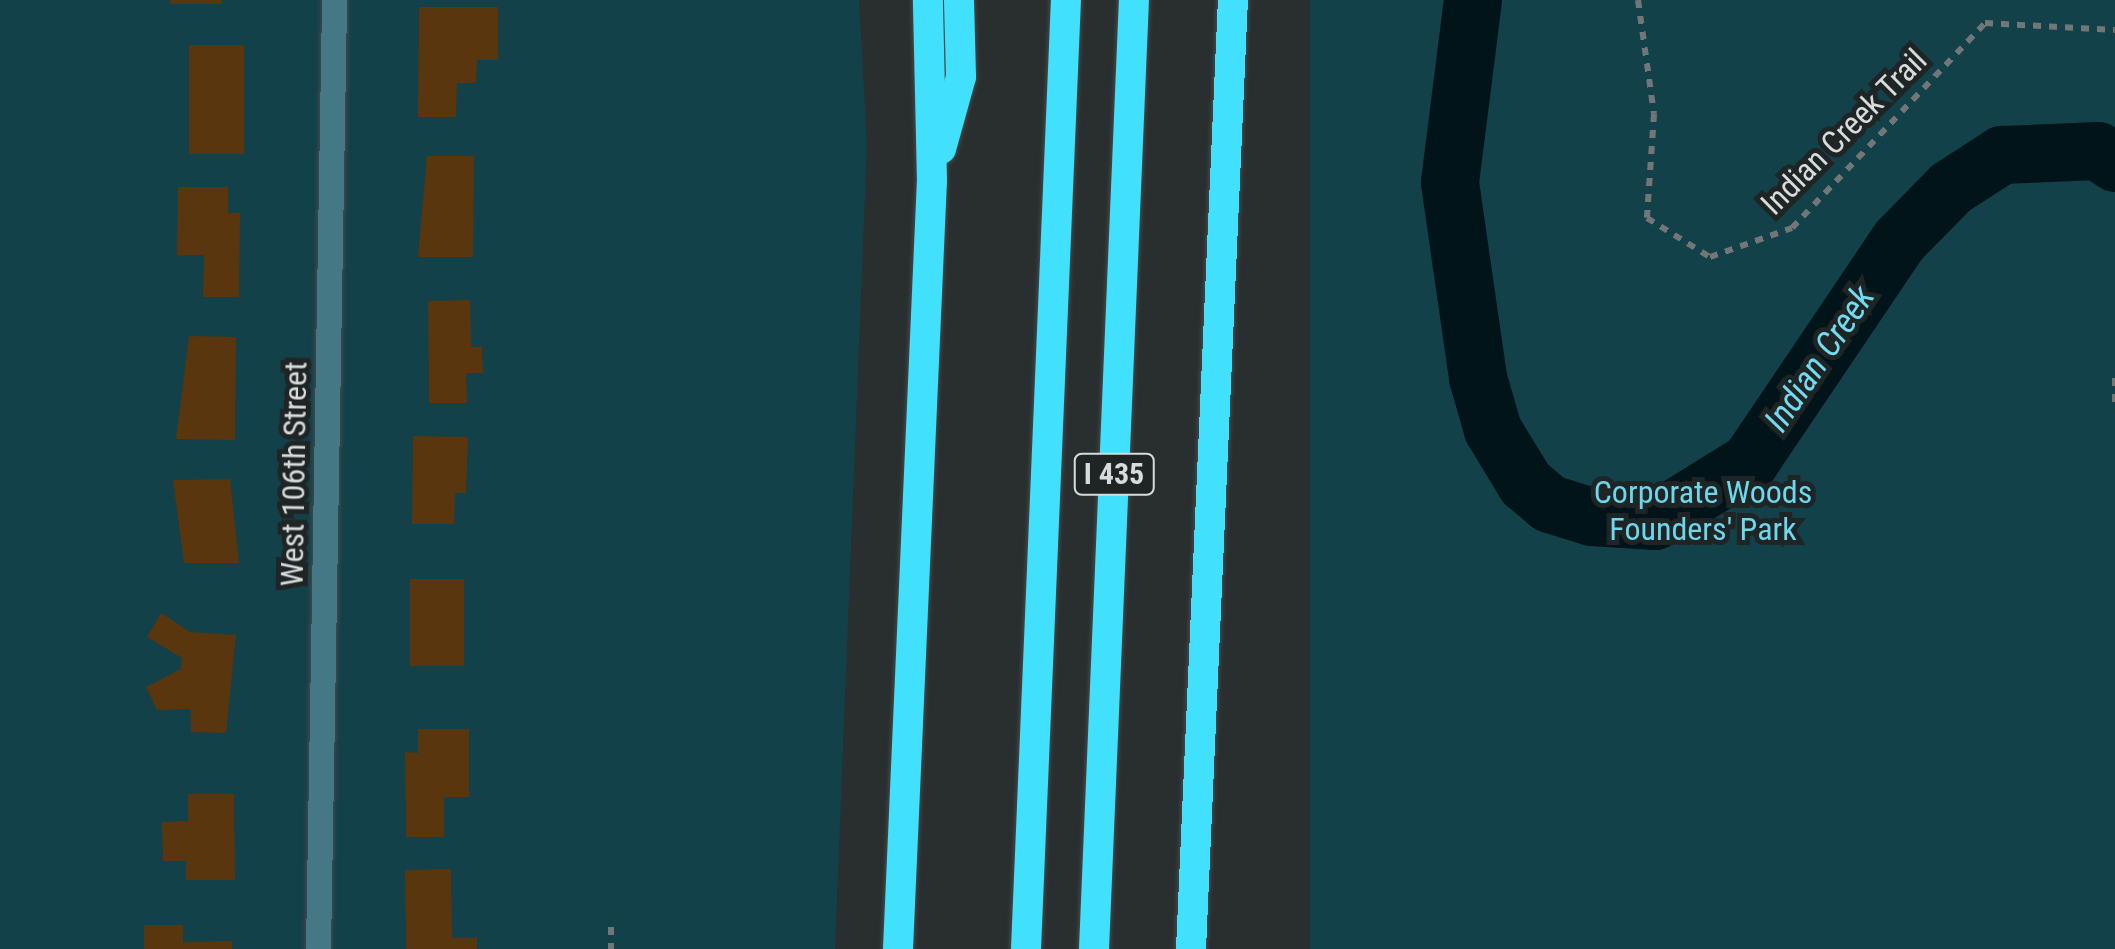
<!DOCTYPE html>
<html>
<head>
<meta charset="utf-8">
<style>
  body { margin:0 }
  #map { position:relative; width:2115px; height:949px; overflow:hidden; background:#292e2f; font-family:"Roboto Condensed",sans-serif }
  div>[style] { position:absolute }
  .green>* { inset:0; background:#12414a; transform-origin:0 0 }
  .river>* { height:58px; margin:-29px; padding:0 29px; transform-origin:29px; border-radius:29px; background:#011419 }
  .building>* { inset:0; background:#59360d; transform-origin:0 0 }
  .path>* { height:6px; margin-top:-3px; transform-origin:0; background:repeating-linear-gradient(90deg,#727677 0 8px,transparent 0 16px) }
  .roads { filter:drop-shadow(0 0 2px #454a4b) drop-shadow(0 0 2px #454a4b) }
  .minor>* { height:25px; margin:-12.5px; padding:0 12.5px; transform-origin:12.5px; border-radius:12.5px; background:#437884 }
  .highway>* { height:30px; margin:-15px; padding:0 15px; transform-origin:15px; border-radius:15px; background:#41e1fe }
  span { translate:-50% -50%; white-space:nowrap; text-align:center; line-height:1.15; -webkit-text-stroke:10px #1f2425; paint-order:stroke }
  .shield-label span { padding:2px 8px; background:#1f2425; border:2px solid; border-radius:8px; -webkit-text-stroke-width:0 }
  .shield-label { font-size:30px; color:#d8dbdc; font-weight:700 }
  .street-label { font-size:32px; color:#d8dbdc }
  .park-label { font-size:32px; color:#6cd7ed }
  .water-label { font-size:35px; color:#71dcf1; font-style:italic }
</style>
</head>
<body>
<div id="map">
  <div class="green">
    <div style="clip-path:polygon(0 0,859px 0,867px 144px,835px 949px,0 949px)"></div>
    <div style="left:1310px;top:0;width:805px;height:950px"></div>
  </div>
  <div class="river">
    <div style="left:1473px;top:0;width:184px;rotate:97.2deg"></div>
    <div style="left:1450px;top:183px;width:197px;rotate:81.8deg"></div>
    <div style="left:1478px;top:378px;width:54px;rotate:73.9deg"></div>
    <div style="left:1493px;top:430px;width:63px;rotate:58.6deg"></div>
    <div style="left:1526px;top:484px;width:31px;rotate:40deg"></div>
    <div style="left:1550px;top:504px;width:44px;rotate:17.2deg"></div>
    <div style="left:1592px;top:517px;width:63px;rotate:3.6deg"></div>
    <div style="left:1655px;top:521px;width:112px;rotate:-31.8deg"></div>
    <div style="left:1750px;top:462px;width:268px;rotate:-56deg"></div>
    <div style="left:1900px;top:240px;width:73px;rotate:-45.6deg"></div>
    <div style="left:1951px;top:188px;width:61px;rotate:-32.9deg"></div>
    <div style="left:2002px;top:155px;width:96px;rotate:-2.4deg"></div>
    <div style="left:2098px;top:151px;width:21px;rotate:35deg"></div>
  </div>
  <div class="building">
    <div style="left:170px;top:0;width:52px;height:4px"></div>
    <div style="clip-path:polygon(419px 7px,498px 7px,498px 60px,477px 60px,476px 83px,457px 83px,456px 117px,418px 117px)"></div>
    <div style="left:189px;top:45px;width:55px;height:109px"></div>
    <div style="clip-path:polygon(427px 156px,474px 156px,473px 257px,418px 257px)"></div>
    <div style="clip-path:polygon(178px 187px,228px 187px,228px 213px,240px 213px,239px 297px,203px 297px,204px 255px,177px 255px)"></div>
    <div style="clip-path:polygon(470px 300px,471px 347px,482px 347px,483px 373px,466px 373px,467px 403px,429px 403px,428px 301px)"></div>
    <div style="clip-path:polygon(189px 336px,236px 337px,235px 440px,176px 439px)"></div>
    <div style="clip-path:polygon(413px 436px,468px 437px,466px 493px,455px 493px,454px 524px,412px 524px)"></div>
    <div style="clip-path:polygon(230px 479px,239px 563px,184px 563px,173px 480px)"></div>
    <div style="left:410px;top:579px;width:54px;height:87px"></div>
    <div style="clip-path:polygon(161px 613px,190px 632px,236px 635px,226px 733px,191px 732px,191px 709px,157px 710px,146px 687px,181px 669px,182px 658px,147px 637px)"></div>
    <div style="clip-path:polygon(418px 729px,469px 729px,469px 797px,444px 797px,444px 837px,406px 837px,405px 752px,418px 753px)"></div>
    <div style="clip-path:polygon(188px 794px,234px 794px,235px 880px,186px 880px,186px 861px,163px 861px,162px 822px,188px 821px)"></div>
    <div style="clip-path:polygon(451px 869px,452px 938px,477px 938px,477px 949px,406px 949px,405px 870px)"></div>
    <div style="clip-path:polygon(144px 925px,183px 925px,183px 942px,232px 941px,232px 949px,144px 949px)"></div>
  </div>
  <div class="path">
    <div style="left:1638px;top:0;width:115px;rotate:82deg"></div>
    <div style="left:1654px;top:114px;width:104px;rotate:93.9deg"></div>
    <div style="left:1647px;top:218px;width:74px;rotate:31.8deg"></div>
    <div style="left:1710px;top:257px;width:87px;rotate:-19.5deg"></div>
    <div style="left:1792px;top:228px;width:282px;rotate:-46.7deg"></div>
    <div style="left:1985px;top:23px;width:130px;rotate:3.1deg"></div>
    <div style="left:2115px;top:378px;width:29px;rotate:90deg"></div>
    <div style="left:611px;top:927px;width:22px;rotate:90deg"></div>
  </div>
  <div class="roads">
    <div class="minor">
      <div style="left:318px;top:949px;width:949px;rotate:-89.03deg"></div>
    </div>
    <div class="highway">
      <div style="left:941px;top:149px;width:75px;rotate:-74.5deg"></div>
      <div style="left:961px;top:77px;width:77px;rotate:-91.5deg"></div>
      <div style="left:898px;top:949px;width:769px;rotate:-87.47deg"></div>
      <div style="left:932px;top:181px;width:181px;rotate:-91.3deg"></div>
      <div style="left:1026px;top:949px;width:950px;rotate:-87.59deg"></div>
      <div style="left:1094px;top:949px;width:950px;rotate:-87.59deg"></div>
      <div style="left:1191px;top:949px;width:950px;rotate:-87.47deg"></div>
    </div>
  </div>
  <div class="shield-label">
    <span style="left:1114px;top:474px">I 435</span>
  </div>
  <div class="street-label">
    <span style="left:1844px;top:132px;rotate:-45deg">Indian Creek Trail</span>
    <span style="left:294px;top:474px;rotate:-89deg">West 106th Street</span>
  </div>
  <div class="park-label">
    <span style="left:1703px;top:511px">Corporate Woods<br>Founders' Park</span>
  </div>
  <div class="water-label">
    <span style="left:1820px;top:359px;rotate:-56deg">Indian Creek</span>
  </div>
</div>
</body>
</html>
